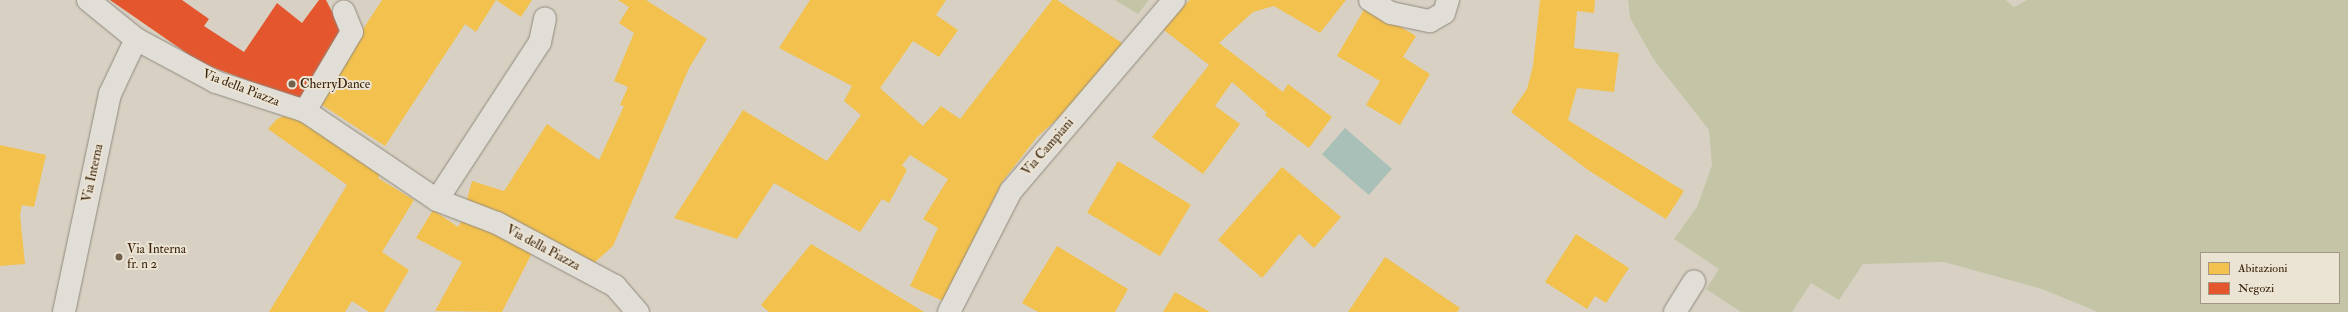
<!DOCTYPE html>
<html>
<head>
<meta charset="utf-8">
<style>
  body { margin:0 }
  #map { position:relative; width:2348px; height:312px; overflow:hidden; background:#d8d1c3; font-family:"IM FELL Double Pica",serif }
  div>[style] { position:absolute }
  .green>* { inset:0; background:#c4c5a6 }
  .water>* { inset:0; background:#a8c0b8; transform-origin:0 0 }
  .homes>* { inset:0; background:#f2c14e; transform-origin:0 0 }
  .shops>* { inset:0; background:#e4572e }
  .roads { filter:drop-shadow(0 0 1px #90897e) drop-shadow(0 0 1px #90897e) }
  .minor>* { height:22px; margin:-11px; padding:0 11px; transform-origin:11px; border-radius:11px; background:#e1ded7 }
  .dots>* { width:11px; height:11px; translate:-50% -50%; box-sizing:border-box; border:2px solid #ebe3d3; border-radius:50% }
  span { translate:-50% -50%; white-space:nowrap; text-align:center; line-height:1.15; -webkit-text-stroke:4px #ebe3d3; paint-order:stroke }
  .poi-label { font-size:13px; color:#3a230a }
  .left { translate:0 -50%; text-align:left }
  .street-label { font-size:13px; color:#3a230a }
  .legend { position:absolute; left:2200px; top:252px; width:140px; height:52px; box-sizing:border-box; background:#ebe3d3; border:1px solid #a49683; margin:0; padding:5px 7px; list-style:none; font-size:12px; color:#3a230a }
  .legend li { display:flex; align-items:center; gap:8px; height:20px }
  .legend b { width:20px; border:1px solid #a49683 }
</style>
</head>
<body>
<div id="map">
  <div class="green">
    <div style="clip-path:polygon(1115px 0,1149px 0,1138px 14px)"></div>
    <div style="clip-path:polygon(evenodd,1628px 0,2006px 0,2014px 7px,2027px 0,2348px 0,2348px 312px,2098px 312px,2042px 289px,1944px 262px,1863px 264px,1839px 300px,1811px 283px,1792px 312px,1741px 312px,1706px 289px,1719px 269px,1674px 239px,1697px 207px,1712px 165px,1709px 130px,1654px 60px,1630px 18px,1628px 0,2201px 253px,2339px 253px,2339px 303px,2201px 303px,2201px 253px)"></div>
  </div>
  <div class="water">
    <div style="left:1345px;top:128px;width:62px;height:35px;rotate:41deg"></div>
  </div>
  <div class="homes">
    <div style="clip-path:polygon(382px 0,532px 0,521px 17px,496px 0,476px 32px,465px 24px,385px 146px,316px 101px)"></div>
    <div style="clip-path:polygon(618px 0,646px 0,707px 39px,689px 68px,613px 246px,594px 263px,466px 203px,472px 181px,504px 191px,547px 124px,599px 160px,624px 106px,620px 105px,628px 87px,614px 81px,634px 33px,619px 23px,629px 7px)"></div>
    <div style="clip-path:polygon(810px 0,946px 0,936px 15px,958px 30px,939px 57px,913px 41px,880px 88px,923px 126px,941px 106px,960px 119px,1052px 0,1057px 0,1125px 45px,1089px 91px,1037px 137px,1002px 182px,943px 301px,910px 286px,938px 228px,923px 219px,948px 179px,910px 155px,902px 165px,907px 170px,889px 203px,882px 199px,860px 232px,774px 183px,737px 239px,674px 218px,743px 110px,827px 161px,861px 115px,844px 101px,852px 86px,779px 48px)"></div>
    <div style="clip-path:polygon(1190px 0,1346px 0,1320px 33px,1274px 6px,1253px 12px,1219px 43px,1283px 92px,1288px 84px,1332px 117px,1309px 148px,1265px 115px,1267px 113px,1232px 82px,1215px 106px,1240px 124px,1203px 174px,1152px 137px,1209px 65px,1160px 27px)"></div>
    <div style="clip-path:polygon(1540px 0,1595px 0,1594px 13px,1577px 11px,1574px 48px,1619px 53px,1614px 92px,1577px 88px,1568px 120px,1684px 191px,1666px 219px,1588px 170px,1511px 112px,1527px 89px,1533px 66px)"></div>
    <div style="clip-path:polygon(1366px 6px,1416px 36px,1403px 57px,1430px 74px,1400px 125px,1366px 105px,1380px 81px,1337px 56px)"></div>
    <div style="clip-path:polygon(287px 115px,303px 118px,380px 175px,378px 178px,414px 200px,382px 252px,409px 270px,384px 312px,369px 312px,352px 301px,345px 312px,269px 312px,347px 185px,268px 129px,277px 119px)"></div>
    <div style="clip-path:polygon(0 145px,46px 155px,34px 207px,22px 205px,20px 215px,25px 264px,0 266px)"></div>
    <div style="left:1118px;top:161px;width:85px;height:60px;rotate:31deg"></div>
    <div style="clip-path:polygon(1282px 167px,1341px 217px,1314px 248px,1299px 234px,1262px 278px,1218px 240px)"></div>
    <div style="clip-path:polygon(433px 210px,458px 227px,462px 220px,482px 227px,533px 251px,502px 312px,435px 311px,462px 262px,416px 238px)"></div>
    <div style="clip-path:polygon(1576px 234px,1629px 268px,1606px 303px,1595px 296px,1587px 309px,1545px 282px)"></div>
    <div style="clip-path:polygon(811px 244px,868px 278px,924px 312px,769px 312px,761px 305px)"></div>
    <div style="clip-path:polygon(1057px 246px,1128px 289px,1115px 312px,1038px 312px,1022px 303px)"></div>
    <div style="clip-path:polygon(1385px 257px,1460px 308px,1457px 312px,1348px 312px)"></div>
    <div style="clip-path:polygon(1175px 292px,1210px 312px,1163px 312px)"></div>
  </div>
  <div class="shops">
    <div style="clip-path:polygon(110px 0,182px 0,209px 19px,204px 26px,244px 52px,277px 3px,302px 23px,319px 0,326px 0,345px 37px,303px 101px,201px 63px)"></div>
  </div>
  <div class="roads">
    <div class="minor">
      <div style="left:88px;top:0;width:62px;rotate:39.1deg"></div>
      <div style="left:136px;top:39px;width:91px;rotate:28.3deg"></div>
      <div style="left:216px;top:82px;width:94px;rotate:18deg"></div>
      <div style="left:305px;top:111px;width:159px;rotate:34deg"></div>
      <div style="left:437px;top:200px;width:64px;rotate:21deg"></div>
      <div style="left:497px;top:223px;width:134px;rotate:28.1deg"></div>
      <div style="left:615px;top:286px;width:35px;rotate:49deg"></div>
      <div style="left:1370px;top:0;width:25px;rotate:32deg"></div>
      <div style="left:1391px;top:13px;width:40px;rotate:12deg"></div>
      <div style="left:1430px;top:21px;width:16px;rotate:-30deg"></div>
      <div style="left:1444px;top:13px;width:14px;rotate:-73deg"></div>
      <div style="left:305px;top:111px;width:92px;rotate:-59.3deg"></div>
      <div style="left:352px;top:32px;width:22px;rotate:-112deg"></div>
      <div style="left:437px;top:200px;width:189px;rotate:-56.9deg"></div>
      <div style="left:540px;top:42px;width:24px;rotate:-78deg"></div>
      <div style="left:64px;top:312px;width:223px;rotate:-78.1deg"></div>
      <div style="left:110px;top:94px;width:61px;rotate:-64.7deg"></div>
      <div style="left:949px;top:312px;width:136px;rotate:-62.9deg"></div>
      <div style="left:1011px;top:191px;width:251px;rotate:-49.5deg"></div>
      <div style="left:1675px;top:312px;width:36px;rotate:-58deg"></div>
    </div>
  </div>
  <div class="dots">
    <div style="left:292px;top:84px;background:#71604b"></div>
    <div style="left:119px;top:257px;background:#71604b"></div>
  </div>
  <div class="poi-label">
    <span class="left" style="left:300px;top:84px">CherryDance</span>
    <span class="left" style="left:127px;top:257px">Via Interna<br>fr. n 2</span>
  </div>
  <div class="street-label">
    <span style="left:241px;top:88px;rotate:21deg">Via della Piazza</span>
    <span style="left:1048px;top:147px;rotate:-49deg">Via Campiani</span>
    <span style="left:93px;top:173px;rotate:-78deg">Via Interna</span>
    <span style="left:543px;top:248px;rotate:28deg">Via della Piazza</span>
  </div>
  <ul class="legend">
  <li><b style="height:11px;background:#f2c14e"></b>Abitazioni</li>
  <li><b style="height:11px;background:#e4572e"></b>Negozi</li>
  </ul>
</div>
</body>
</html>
